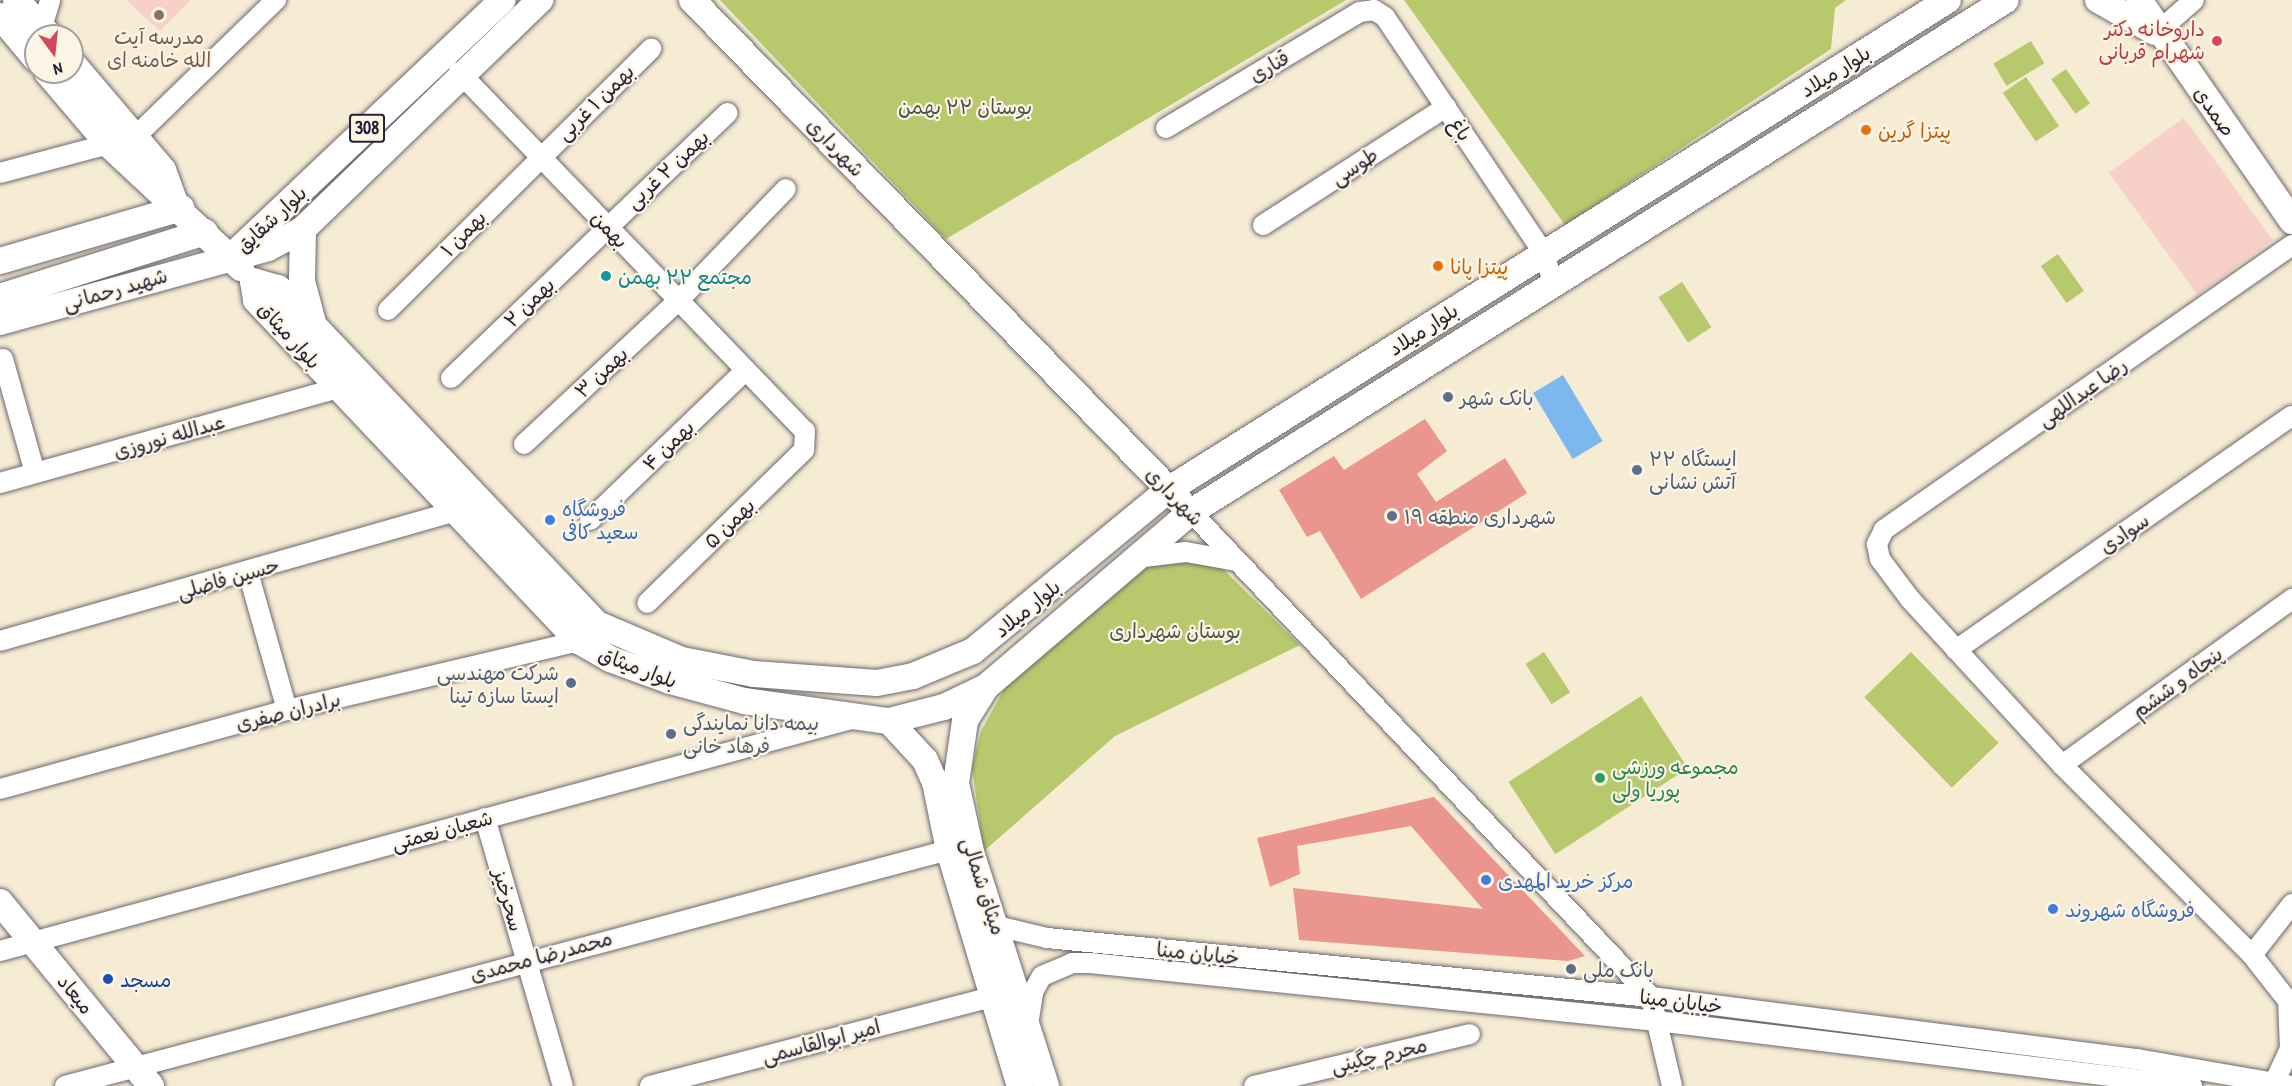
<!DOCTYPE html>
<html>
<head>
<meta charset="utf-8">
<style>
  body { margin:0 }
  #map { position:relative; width:2292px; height:1086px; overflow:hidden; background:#f6ebd3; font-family:"Patrick Hand","Playpen Sans Arabic",sans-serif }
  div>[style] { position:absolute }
  .built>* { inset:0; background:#f7d1c9; transform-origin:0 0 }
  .green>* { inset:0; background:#b7c96c; transform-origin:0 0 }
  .water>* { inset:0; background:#7cb8ee; transform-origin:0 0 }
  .building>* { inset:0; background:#ea958d }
  .roads { filter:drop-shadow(0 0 2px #6c6870) drop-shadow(0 0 2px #6c6870) }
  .minor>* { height:20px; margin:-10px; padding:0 10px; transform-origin:10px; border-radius:10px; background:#fff }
  .major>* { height:26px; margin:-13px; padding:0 13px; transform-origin:13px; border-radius:13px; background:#fff }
  .dots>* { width:16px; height:16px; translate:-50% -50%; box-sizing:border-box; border:3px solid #fcf5e5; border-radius:50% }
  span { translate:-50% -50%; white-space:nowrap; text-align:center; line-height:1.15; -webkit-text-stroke:4.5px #fcf5e5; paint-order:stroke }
  .shield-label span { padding:2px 4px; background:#fcf5e5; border:2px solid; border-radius:4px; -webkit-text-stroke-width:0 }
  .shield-label { font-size:18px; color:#22223b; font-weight:700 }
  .health-label { font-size:20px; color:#be3a42 }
  .right { translate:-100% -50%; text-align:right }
  .education-label { font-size:20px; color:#785e54 }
  .street-label { font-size:20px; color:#22223b }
  .park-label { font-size:20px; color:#4f544a }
  .food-label { font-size:20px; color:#c56008 }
  .left { translate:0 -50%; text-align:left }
  .culture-label { font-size:20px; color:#0d838f }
  .service-label { font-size:20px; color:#4e5e75 }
  .shop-label { font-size:20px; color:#366cbe }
  .leisure-label { font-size:20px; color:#27864d }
  .transit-label { font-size:20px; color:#164399 }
  .north { position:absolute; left:24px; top:24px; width:60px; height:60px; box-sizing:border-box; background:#fcf5e5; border:2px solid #a5a1a1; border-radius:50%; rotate:165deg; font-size:16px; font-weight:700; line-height:24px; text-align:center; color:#22223b }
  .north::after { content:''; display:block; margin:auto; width:21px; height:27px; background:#d1495b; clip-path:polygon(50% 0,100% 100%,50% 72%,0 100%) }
</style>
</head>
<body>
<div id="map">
  <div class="built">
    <div style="clip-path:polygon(126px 0,191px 0,160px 31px)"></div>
    <div style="left:2184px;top:118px;width:151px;height:93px;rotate:54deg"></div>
  </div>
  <div class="green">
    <div style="clip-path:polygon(720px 0,1346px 0,946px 239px)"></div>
    <div style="clip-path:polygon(1404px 0,1846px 0,1835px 8px,1831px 49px,1565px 225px)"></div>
    <div style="left:2031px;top:41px;width:26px;height:44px;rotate:59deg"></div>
    <div style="left:2066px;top:69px;width:42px;height:18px;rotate:55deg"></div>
    <div style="left:2026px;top:77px;width:59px;height:28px;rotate:56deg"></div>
    <div style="left:2058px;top:254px;width:45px;height:21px;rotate:55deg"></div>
    <div style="left:1682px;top:282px;width:54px;height:28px;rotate:57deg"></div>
    <div style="clip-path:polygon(1184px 560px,1222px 568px,1300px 645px,1115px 736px,984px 851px,972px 768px,981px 731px,1013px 673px,1145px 565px)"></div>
    <div style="left:1544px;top:652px;width:48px;height:22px;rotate:57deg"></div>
    <div style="left:1911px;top:652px;width:126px;height:65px;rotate:46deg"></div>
    <div style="left:1641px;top:696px;width:86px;height:158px;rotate:57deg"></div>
  </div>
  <div class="water">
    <div style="left:1563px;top:375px;width:77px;height:35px;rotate:59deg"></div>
  </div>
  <div class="building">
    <div style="clip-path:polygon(1425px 419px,1447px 451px,1417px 474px,1436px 502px,1505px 458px,1527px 493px,1361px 599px,1320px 531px,1307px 537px,1279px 490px,1334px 456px,1344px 470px)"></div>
    <div style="clip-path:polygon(1434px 797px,1585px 956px,1568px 961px,1299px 940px,1293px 888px,1483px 909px,1411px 826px,1297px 846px,1300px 874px,1270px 887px,1257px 838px)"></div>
  </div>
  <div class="roads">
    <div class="minor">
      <div style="left:42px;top:27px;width:28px;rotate:-73deg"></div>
      <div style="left:2160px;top:30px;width:45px;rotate:-41.4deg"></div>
      <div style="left:459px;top:72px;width:499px;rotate:46.1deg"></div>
      <div style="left:805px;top:431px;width:19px;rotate:93deg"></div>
      <div style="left:804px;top:450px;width:219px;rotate:135.7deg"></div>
      <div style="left:1166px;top:128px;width:226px;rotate:-30.9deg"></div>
      <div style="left:1360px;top:12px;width:14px;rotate:-8deg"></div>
      <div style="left:1374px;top:10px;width:13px;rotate:32deg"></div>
      <div style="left:1385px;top:17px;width:283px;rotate:56.1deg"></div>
      <div style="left:1543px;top:252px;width:36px;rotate:71deg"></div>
      <div style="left:0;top:173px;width:140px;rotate:-14.9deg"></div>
      <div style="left:135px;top:137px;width:197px;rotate:-44.2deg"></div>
      <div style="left:1263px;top:225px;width:218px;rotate:-32.8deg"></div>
      <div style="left:2292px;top:245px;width:498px;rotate:145.1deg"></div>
      <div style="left:1884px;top:530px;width:16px;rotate:117deg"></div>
      <div style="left:1877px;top:544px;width:15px;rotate:79deg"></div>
      <div style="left:1880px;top:559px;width:50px;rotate:53.1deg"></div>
      <div style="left:1910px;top:599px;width:225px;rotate:47.5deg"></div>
      <div style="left:2062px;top:765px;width:269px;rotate:45deg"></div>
      <div style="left:2252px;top:955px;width:65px;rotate:51.9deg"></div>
      <div style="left:388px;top:310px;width:371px;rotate:-44.8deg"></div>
      <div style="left:3px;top:359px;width:118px;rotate:74.3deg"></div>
      <div style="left:451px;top:378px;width:383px;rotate:-43.8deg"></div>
      <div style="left:524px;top:444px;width:212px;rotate:-42.9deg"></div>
      <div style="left:679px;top:300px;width:154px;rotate:-46.1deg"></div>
      <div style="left:0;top:483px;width:351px;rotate:-15.7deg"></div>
      <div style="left:1191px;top:512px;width:668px;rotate:46.52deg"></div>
      <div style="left:1651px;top:997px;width:91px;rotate:76.7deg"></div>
      <div style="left:590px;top:520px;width:216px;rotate:-43.9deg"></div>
      <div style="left:1135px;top:558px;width:51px;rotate:-6.7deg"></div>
      <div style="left:1186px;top:552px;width:51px;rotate:10.2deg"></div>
      <div style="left:248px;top:572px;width:143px;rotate:74.2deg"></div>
      <div style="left:0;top:641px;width:473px;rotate:-15.9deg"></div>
      <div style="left:1956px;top:650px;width:409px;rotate:-34.9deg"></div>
      <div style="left:2062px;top:765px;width:284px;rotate:-35.8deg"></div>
      <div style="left:0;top:789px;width:298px;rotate:-15.4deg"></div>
      <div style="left:287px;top:710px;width:300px;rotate:-13.3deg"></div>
      <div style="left:485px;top:818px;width:279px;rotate:73.8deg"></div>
      <div style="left:997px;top:926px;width:51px;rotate:13.5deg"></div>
      <div style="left:1047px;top:938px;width:607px;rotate:5.58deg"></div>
      <div style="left:1651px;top:997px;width:490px;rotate:7.3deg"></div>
      <div style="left:2137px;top:1059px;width:157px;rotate:9.9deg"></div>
      <div style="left:0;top:951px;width:882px;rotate:-15.25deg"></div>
      <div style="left:2252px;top:955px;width:65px;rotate:-51.9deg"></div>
      <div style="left:1028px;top:1025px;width:33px;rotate:-81deg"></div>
      <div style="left:1033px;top:992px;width:18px;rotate:-61deg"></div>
      <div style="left:1042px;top:976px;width:33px;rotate:-23deg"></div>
      <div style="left:1072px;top:963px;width:18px"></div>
      <div style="left:1090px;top:963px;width:570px;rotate:5.84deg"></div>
      <div style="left:1657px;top:1021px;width:539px;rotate:6.93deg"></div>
      <div style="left:2274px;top:1083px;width:38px;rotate:-65deg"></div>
      <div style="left:2290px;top:1049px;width:50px;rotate:-92.3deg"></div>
      <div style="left:65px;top:1086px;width:915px;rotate:-14.95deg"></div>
      <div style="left:650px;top:1086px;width:353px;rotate:-14.6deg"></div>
      <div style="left:1254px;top:1086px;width:222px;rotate:-13.5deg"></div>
    </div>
    <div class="major">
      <div style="left:16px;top:0;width:50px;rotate:46.6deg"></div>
      <div style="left:692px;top:0;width:699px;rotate:45.75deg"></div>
      <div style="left:2098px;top:0;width:65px;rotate:29.3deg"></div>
      <div style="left:2139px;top:0;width:269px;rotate:55.3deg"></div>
      <div style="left:0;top:16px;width:56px;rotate:50.1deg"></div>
      <div style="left:72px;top:63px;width:140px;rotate:49.6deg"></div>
      <div style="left:163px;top:170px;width:32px;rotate:70deg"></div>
      <div style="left:47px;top:72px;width:94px;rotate:49.7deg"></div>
      <div style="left:108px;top:144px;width:182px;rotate:43deg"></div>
      <div style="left:303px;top:229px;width:52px;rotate:91.1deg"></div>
      <div style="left:302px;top:281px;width:43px;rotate:75.3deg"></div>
      <div style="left:233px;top:255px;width:371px;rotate:-43.4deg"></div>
      <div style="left:0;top:261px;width:189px;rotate:-16.3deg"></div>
      <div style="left:253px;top:281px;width:19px;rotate:81deg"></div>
      <div style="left:256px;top:300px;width:470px;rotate:46.6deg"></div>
      <div style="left:579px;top:641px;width:36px;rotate:30deg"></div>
      <div style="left:610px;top:659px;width:64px;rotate:20.1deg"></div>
      <div style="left:670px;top:681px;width:77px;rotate:15.1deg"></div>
      <div style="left:744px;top:701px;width:146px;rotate:7.9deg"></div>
      <div style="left:889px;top:721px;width:57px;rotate:-14.3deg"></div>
      <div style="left:944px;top:707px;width:47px;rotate:-25.5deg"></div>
      <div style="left:986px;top:687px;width:270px;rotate:-40.5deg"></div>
      <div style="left:1191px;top:512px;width:962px;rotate:-32.14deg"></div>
      <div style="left:253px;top:281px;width:26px;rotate:16deg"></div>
      <div style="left:278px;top:288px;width:463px;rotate:46.5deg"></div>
      <div style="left:597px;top:624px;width:92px;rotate:23deg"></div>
      <div style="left:682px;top:660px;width:73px;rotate:11deg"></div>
      <div style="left:754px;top:674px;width:123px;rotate:4.2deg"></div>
      <div style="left:877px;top:683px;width:37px;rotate:-11deg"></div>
      <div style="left:913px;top:676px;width:65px;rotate:-22.6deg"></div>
      <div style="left:973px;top:651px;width:253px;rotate:-39.5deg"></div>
      <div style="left:1168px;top:490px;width:921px;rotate:-32.14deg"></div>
      <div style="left:0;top:297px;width:215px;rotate:-17.6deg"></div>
      <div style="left:0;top:322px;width:278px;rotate:-15.4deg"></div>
      <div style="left:268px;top:248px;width:40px;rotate:-28deg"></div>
      <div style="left:303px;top:229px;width:330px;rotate:-44deg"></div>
      <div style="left:986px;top:687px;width:40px;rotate:122deg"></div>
      <div style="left:965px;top:721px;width:63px;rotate:98.3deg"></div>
      <div style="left:956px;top:783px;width:71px;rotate:77.7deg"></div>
      <div style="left:971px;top:852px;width:246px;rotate:72.2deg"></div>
      <div style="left:889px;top:721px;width:53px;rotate:47.3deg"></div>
      <div style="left:925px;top:760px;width:24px;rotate:66deg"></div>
      <div style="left:935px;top:782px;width:69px;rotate:78.4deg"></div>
      <div style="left:949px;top:850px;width:246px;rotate:73.3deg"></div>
      <div style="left:0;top:902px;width:238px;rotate:50.6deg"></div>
    </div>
  </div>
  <div class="dots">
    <div style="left:159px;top:15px;background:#8d6e63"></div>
    <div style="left:2217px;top:41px;background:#e0444e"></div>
    <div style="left:1866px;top:130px;background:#e8710a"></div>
    <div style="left:1438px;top:266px;background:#e8710a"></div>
    <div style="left:606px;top:276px;background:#0f9aa8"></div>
    <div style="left:1448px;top:397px;background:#5c6f8a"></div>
    <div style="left:1637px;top:470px;background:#5c6f8a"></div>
    <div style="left:1392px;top:516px;background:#5c6f8a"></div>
    <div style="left:550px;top:520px;background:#3f7fe0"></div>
    <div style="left:571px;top:683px;background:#5c6f8a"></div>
    <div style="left:671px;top:734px;background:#5c6f8a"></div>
    <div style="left:1600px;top:778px;background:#2e9e5b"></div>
    <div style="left:1486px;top:880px;background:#3f7fe0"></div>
    <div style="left:2053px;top:909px;background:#3f7fe0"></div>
    <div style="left:1571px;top:969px;background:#5c6f8a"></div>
    <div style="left:108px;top:979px;background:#1a4fb4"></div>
  </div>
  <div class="shield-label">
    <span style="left:367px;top:128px">308</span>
  </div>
  <div class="health-label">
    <span class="right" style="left:2205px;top:40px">داروخانه دکتر<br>شهرام قربانی</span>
  </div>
  <div class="education-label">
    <span style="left:159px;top:48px">مدرسه آیت<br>الله خامنه ای</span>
  </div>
  <div class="street-label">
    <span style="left:1269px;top:66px;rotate:-31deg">قناری</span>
    <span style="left:1835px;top:71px;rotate:-32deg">بلوار میلاد</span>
    <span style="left:595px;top:102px;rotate:-44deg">بهمن ۱ غربی</span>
    <span style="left:2215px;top:111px;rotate:55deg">صمدی</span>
    <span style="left:1461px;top:129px;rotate:56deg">باغ</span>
    <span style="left:836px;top:147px;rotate:46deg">شهرداری</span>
    <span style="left:1354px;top:166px;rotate:-33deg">طوسی</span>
    <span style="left:667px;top:169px;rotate:-43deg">بهمن ۲ غربی</span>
    <span style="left:271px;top:219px;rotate:-43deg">بلوار شقایق</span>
    <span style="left:610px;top:229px;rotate:46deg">بهمن</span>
    <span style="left:463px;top:233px;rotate:-46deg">بهمن ۱</span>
    <span style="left:115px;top:289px;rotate:-16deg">شهید رحمانی</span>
    <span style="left:529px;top:302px;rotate:-44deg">بهمن ۲</span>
    <span style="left:1423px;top:329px;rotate:-33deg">بلوار میلاد</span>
    <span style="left:290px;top:335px;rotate:48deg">بلوار میثاق</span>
    <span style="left:601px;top:372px;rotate:-43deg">بهمن ۳</span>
    <span style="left:2082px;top:392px;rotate:-35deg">رضا عبداللهی</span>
    <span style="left:169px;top:436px;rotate:-16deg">عبدالله نوروزی</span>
    <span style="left:668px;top:445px;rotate:-44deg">بهمن ۴</span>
    <span style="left:1175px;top:496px;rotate:46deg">شهرداری</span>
    <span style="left:729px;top:523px;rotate:-44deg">بهمن ۵</span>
    <span style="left:2124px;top:533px;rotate:-35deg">سوادی</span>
    <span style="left:228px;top:578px;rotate:-16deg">حسین فاضلی</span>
    <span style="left:1027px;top:608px;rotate:-39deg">بلوار میلاد</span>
    <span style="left:638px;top:667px;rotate:21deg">بلوار میثاق</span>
    <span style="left:2177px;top:682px;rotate:-36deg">پنجاه و ششم</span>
    <span style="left:288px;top:711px;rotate:-14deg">برادران صفری</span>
    <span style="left:442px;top:830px;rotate:-15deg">شعبان نعمتی</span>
    <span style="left:984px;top:886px;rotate:72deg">میثاق شمالی</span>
    <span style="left:509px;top:900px;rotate:74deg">سحرخیز</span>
    <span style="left:1198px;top:953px;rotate:6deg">خیابان مینا</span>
    <span style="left:541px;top:956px;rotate:-15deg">محمدرضا محمدی</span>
    <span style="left:76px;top:994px;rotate:51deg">میعاد</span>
    <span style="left:1681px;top:1001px;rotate:7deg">خیابان مینا</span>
    <span style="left:821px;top:1041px;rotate:-15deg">امیر ابوالقاسمی</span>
    <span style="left:1379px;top:1055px;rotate:-13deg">محرم چگینی</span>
  </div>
  <div class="park-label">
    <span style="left:965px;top:106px">بوستان ۲۲ بهمن</span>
    <span style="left:1175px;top:630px">بوستان شهرداری</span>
  </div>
  <div class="food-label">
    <span class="left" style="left:1878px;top:130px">پیتزا گرین</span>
    <span class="left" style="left:1450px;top:266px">پیتزا پانا</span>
  </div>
  <div class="culture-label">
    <span class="left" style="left:618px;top:276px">مجتمع ۲۲ بهمن</span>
  </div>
  <div class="service-label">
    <span class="left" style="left:1460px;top:397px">بانک شهر</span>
    <span class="left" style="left:1649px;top:470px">ایستگاه ۲۲<br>آتش نشانی</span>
    <span class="left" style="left:1404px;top:516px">شهرداری منطقه ۱۹</span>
    <span class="right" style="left:559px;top:684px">شرکت مهندسی<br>ایستا سازه تینا</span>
    <span class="left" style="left:683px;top:734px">بیمه دانا نمایندگی<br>فرهاد خانی</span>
    <span class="left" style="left:1583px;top:969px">بانک ملی</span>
  </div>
  <div class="shop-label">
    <span class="left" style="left:562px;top:520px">فروشگاه<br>سعید کافی</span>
    <span class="left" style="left:1498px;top:880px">مرکز خرید المهدی</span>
    <span class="left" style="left:2065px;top:909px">فروشگاه شهروند</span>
  </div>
  <div class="leisure-label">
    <span class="left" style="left:1612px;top:778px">مجموعه ورزشی<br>پوریا ولی</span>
  </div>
  <div class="transit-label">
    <span class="left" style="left:120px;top:979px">مسجد</span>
  </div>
  <div class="north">N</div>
</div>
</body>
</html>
